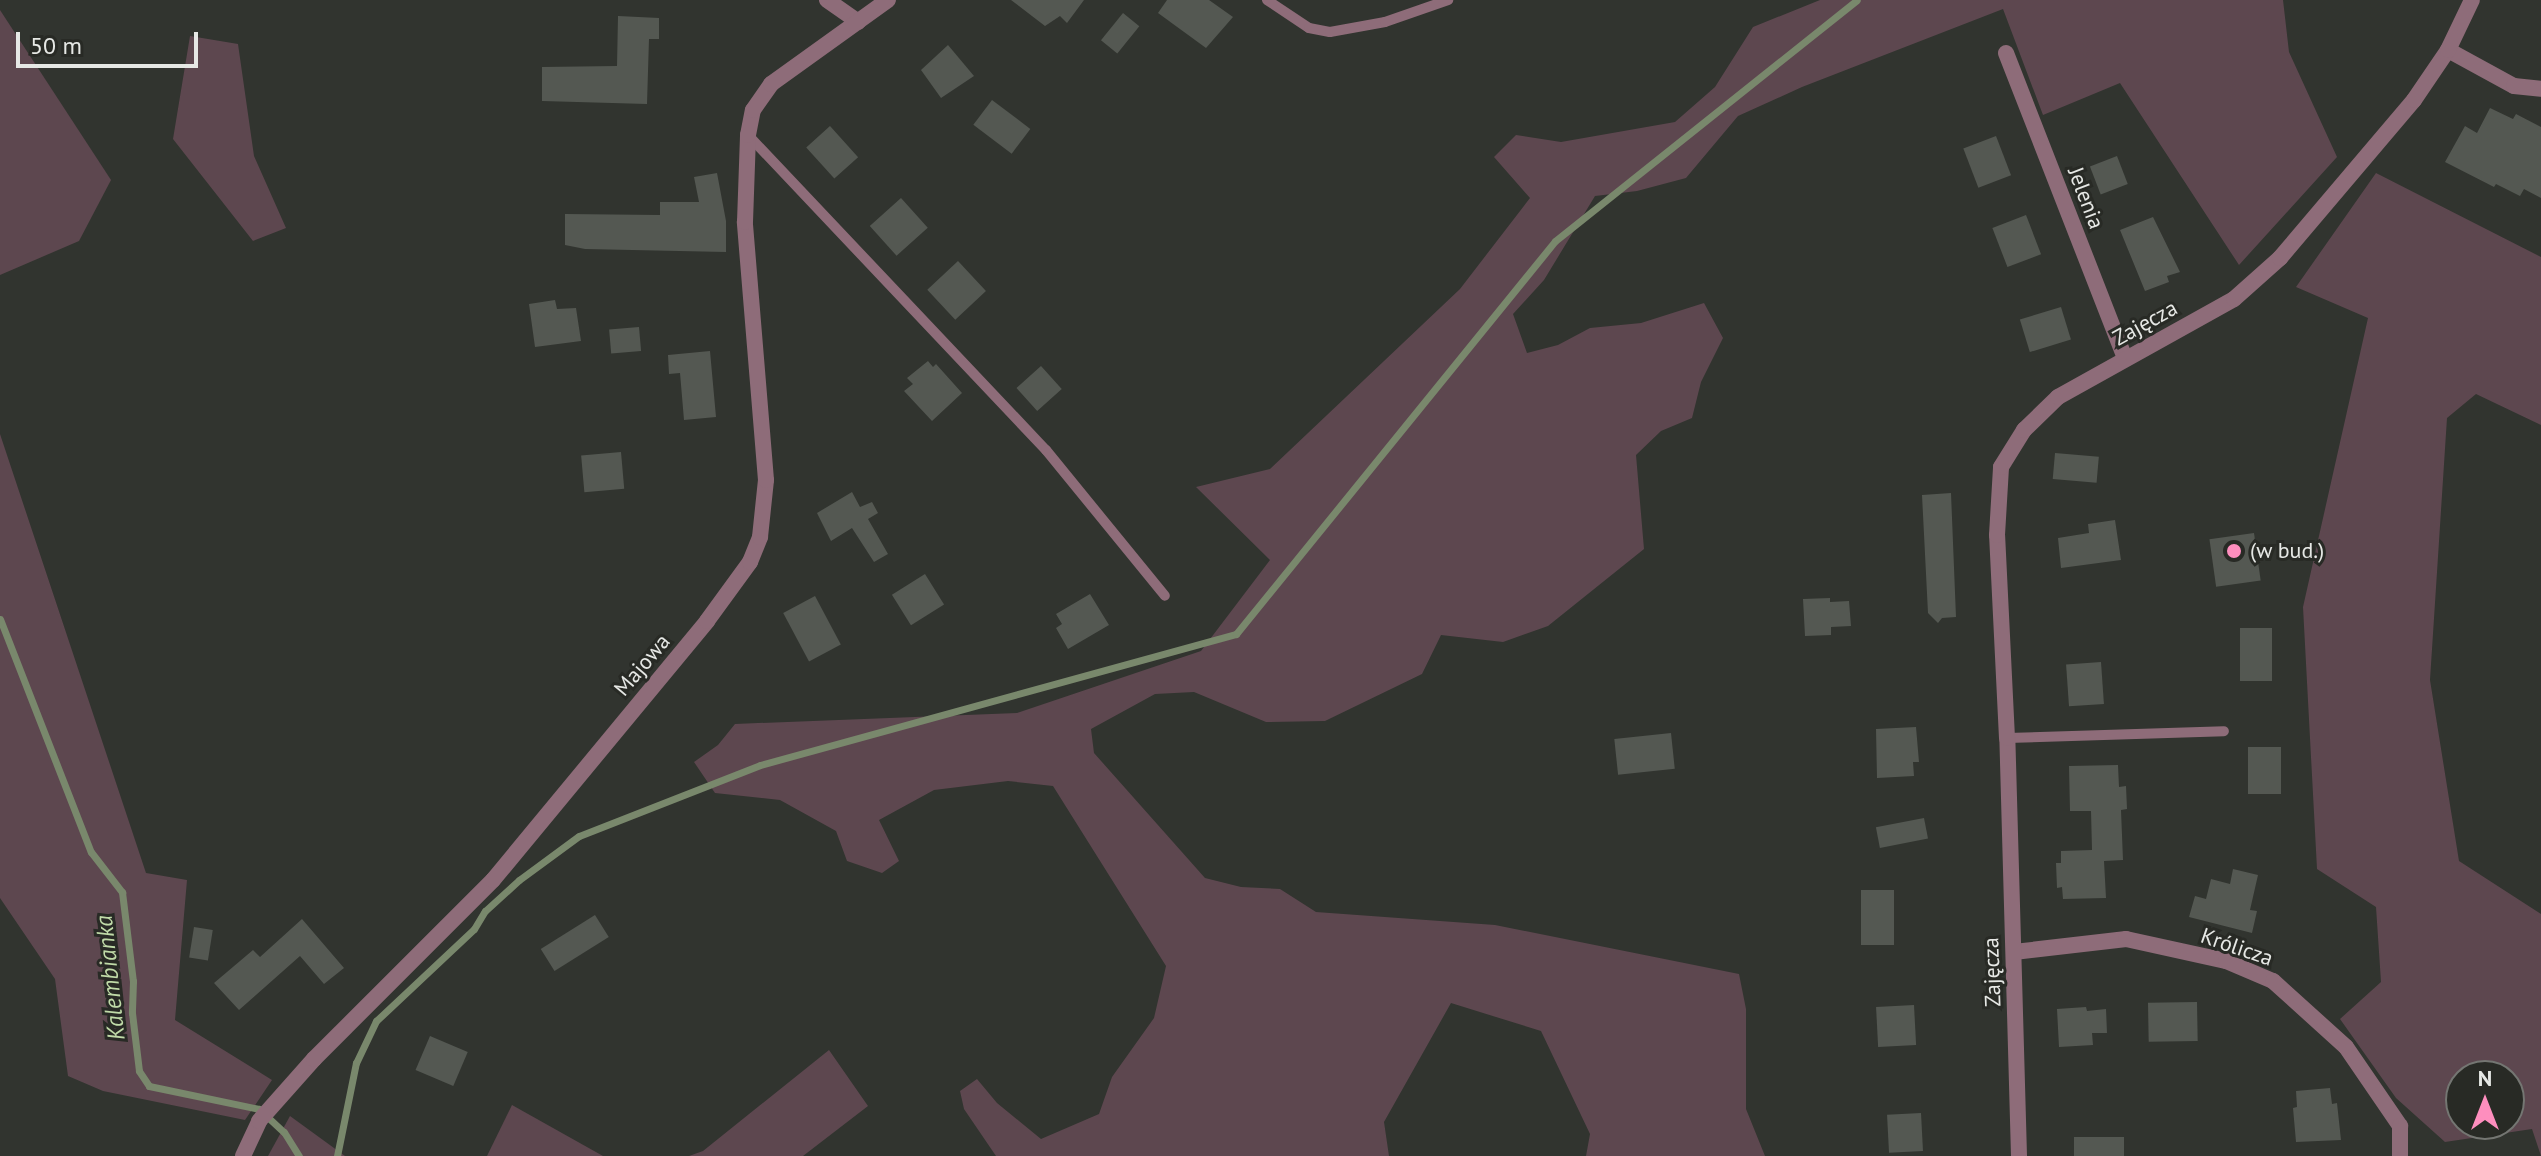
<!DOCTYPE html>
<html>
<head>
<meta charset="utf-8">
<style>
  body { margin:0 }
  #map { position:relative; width:2541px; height:1156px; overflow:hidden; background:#31342f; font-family:"PT Sans",sans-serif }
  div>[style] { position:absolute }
  .green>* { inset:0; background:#5d474f }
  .stream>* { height:7px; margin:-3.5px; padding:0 3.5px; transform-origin:3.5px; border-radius:3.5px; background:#79886c }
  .building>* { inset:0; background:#545852; transform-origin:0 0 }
  .service>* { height:10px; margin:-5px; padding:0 5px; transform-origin:5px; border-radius:5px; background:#8e6c79 }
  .minor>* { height:16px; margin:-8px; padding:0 8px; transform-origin:8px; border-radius:8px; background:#8e6c79 }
  .tertiary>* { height:16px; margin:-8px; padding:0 8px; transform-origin:8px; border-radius:8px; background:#8e6c79 }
  .dots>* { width:22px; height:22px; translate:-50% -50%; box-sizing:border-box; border:4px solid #282a25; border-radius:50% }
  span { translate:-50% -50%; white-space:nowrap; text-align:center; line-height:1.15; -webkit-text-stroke:6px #282a25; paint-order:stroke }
  .street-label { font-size:22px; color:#e6e8e5 }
  .poi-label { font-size:22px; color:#e6e8e5 }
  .left { translate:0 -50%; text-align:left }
  .water-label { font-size:24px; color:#c0dba8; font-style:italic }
  .north { position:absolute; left:2445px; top:1060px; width:80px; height:80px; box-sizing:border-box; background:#282a25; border:2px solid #747672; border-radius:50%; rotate:0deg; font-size:22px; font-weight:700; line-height:32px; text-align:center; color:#e6e8e5 }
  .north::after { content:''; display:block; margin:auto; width:28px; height:36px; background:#fe8ebe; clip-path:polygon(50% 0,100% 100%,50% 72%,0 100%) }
  .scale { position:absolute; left:16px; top:32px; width:182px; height:36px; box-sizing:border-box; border:4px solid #e6e8e5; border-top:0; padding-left:10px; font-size:24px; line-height:28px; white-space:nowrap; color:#e6e8e5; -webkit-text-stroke:6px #282a25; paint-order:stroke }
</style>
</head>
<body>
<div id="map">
  <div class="green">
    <div style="clip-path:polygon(1820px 0,2283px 0,2289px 52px,2337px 157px,2239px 265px,2120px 83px,2043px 115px,2003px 9px,1802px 87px,1738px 116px,1686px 178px,1637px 191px,1595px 196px,1544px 280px,1513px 314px,1527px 353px,1558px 345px,1590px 328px,1641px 323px,1704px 303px,1723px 338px,1701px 382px,1692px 418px,1661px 431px,1636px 455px,1644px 549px,1548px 626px,1503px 642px,1441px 635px,1422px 674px,1325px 721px,1266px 722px,1194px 692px,1155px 694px,1091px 729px,1094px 753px,1205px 878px,1241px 887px,1280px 889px,1316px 912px,1495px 925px,1739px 974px,1746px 1009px,1746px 1109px,1765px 1156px,1586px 1156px,1590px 1134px,1541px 1031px,1451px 1003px,1384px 1122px,1389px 1156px,996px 1156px,964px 1109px,960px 1091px,977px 1079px,997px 1103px,1041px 1139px,1099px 1114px,1112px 1077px,1154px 1018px,1166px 966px,1053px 786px,1008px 781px,934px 790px,879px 820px,899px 861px,882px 873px,847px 861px,836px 831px,780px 800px,715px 793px,694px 762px,718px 745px,735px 724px,1017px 713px,1201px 651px,1270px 560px,1196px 487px,1270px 469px,1460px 289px,1530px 198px,1494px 157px,1516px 135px,1561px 142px,1675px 122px,1715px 87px,1753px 27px)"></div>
    <div style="clip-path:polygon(0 10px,111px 180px,79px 241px,0 275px)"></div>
    <div style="clip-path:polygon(190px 36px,238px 44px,254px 156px,286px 228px,253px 241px,173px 139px)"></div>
    <div style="clip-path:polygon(evenodd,2376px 173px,2541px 257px,2541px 425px,2476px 394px,2447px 418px,2430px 680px,2459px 861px,2541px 914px,2541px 1156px,2532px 1129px,2445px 1142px,2396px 1098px,2340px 1019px,2381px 982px,2376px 907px,2317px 869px,2303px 607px,2368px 318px,2296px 287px,2376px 173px,2461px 1076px,2509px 1076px,2509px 1124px,2461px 1124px,2461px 1076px)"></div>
    <div style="clip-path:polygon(0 434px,146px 873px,187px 880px,175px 1020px,272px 1080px,245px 1120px,103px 1091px,68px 1076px,55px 979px,0 898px)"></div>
    <div style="clip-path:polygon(829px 1050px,868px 1106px,803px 1156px,689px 1156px,703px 1151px)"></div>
    <div style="clip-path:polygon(512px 1105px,603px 1156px,487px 1156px)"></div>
    <div style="clip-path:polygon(290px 1116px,345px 1156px,268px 1156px)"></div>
  </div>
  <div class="stream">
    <div style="left:0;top:619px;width:250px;rotate:68.7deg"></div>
    <div style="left:91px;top:852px;width:51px;rotate:52.2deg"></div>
    <div style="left:122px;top:892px;width:90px;rotate:83deg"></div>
    <div style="left:133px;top:981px;width:32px;rotate:92deg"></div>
    <div style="left:132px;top:1013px;width:58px;rotate:83.1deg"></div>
    <div style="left:139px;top:1071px;width:18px;rotate:56deg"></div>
    <div style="left:149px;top:1086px;width:112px;rotate:11.8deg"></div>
    <div style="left:259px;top:1109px;width:34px;rotate:43deg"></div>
    <div style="left:284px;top:1132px;width:28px;rotate:58deg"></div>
    <div style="left:337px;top:1156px;width:95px;rotate:-78.5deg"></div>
    <div style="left:356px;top:1063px;width:47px;rotate:-64.5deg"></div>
    <div style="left:376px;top:1021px;width:134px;rotate:-43.2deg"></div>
    <div style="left:474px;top:929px;width:21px;rotate:-59deg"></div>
    <div style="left:485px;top:911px;width:46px;rotate:-42.4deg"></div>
    <div style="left:519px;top:880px;width:74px;rotate:-36.3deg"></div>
    <div style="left:579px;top:836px;width:194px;rotate:-21.4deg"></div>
    <div style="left:760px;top:765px;width:494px;rotate:-15.4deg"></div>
    <div style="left:1236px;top:634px;width:506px;rotate:-50.93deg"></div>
    <div style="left:1555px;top:241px;width:386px;rotate:-38.6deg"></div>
  </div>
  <div class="building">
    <div style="clip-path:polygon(1011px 0,1084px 0,1067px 23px,1060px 16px,1045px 26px)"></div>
    <div style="clip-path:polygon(1167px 0,1209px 0,1233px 17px,1206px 48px,1158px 13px)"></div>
    <div style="left:1123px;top:13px;width:21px;height:35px;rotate:39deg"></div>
    <div style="clip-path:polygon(618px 16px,659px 18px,659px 39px,649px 39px,647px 104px,542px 101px,542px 67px,617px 66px)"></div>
    <div style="clip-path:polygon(948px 45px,974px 76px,941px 98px,921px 70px)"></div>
    <div style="left:992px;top:100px;width:48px;height:31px;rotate:37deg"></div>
    <div style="clip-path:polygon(2490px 108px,2513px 119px,2516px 114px,2541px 127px,2541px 198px,2524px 189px,2520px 196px,2496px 184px,2494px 187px,2445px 162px,2465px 126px,2477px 133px)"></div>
    <div style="left:830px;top:126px;width:42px;height:32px;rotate:48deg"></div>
    <div style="left:1996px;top:136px;width:42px;height:35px;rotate:69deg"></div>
    <div style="left:2117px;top:156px;width:30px;height:29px;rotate:69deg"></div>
    <div style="clip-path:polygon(717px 173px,726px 221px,726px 252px,585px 249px,565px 245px,565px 214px,660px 215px,660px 202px,699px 202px,694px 177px)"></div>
    <div style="left:901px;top:198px;width:40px;height:42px;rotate:48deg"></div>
    <div style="left:2026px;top:215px;width:42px;height:36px;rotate:69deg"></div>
    <div style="clip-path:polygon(2153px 217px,2180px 272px,2167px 276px,2169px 282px,2145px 291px,2120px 230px)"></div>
    <div style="left:958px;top:261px;width:41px;height:42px;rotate:47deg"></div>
    <div style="clip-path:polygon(555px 300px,557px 309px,576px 308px,581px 341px,535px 347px,529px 304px)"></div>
    <div style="left:2061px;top:307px;width:34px;height:43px;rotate:73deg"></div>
    <div style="left:639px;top:327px;width:24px;height:30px;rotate:85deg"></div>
    <div style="clip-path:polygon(710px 351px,716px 417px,684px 420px,680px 373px,669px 374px,668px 355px)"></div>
    <div style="clip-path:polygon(928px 361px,933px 367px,936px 364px,962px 393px,932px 421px,904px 391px,913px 384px,907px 378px)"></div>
    <div style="left:1041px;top:366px;width:31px;height:33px;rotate:48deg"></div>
    <div style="left:621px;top:452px;width:37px;height:40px;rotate:85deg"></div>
    <div style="left:2055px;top:453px;width:44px;height:26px;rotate:5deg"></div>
    <div style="clip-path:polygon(852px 492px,860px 507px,872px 502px,878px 513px,868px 519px,888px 554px,874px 562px,852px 528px,831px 541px,817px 513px)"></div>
    <div style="clip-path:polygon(1951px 493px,1956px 617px,1942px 618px,1938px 623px,1928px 613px,1922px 495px)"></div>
    <div style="clip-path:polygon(2115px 520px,2121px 560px,2061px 568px,2058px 538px,2089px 533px,2088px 524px)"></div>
    <div style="left:2254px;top:533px;width:48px;height:45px;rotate:82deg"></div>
    <div style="left:925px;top:574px;width:36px;height:39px;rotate:58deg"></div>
    <div style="clip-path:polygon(1090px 594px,1109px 625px,1068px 649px,1056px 628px,1062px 624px,1056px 614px)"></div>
    <div style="left:815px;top:596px;width:55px;height:36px;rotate:62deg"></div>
    <div style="clip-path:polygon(1830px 598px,1830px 602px,1849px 601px,1851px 626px,1831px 627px,1831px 635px,1805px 636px,1803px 599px)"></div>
    <div style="left:2240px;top:628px;width:32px;height:53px"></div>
    <div style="left:2101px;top:662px;width:42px;height:35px;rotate:86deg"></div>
    <div style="clip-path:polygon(1916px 727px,1919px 762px,1913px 762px,1914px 776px,1877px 778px,1876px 729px)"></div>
    <div style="left:1671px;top:733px;width:36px;height:57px;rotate:84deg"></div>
    <div style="left:2248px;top:747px;width:33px;height:47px"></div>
    <div style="clip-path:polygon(2118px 765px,2119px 787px,2126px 786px,2127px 809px,2121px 810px,2123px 860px,2104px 861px,2106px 898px,2063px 899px,2062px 887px,2057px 888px,2056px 863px,2061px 863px,2061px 851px,2092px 850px,2091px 811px,2070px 811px,2069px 766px)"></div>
    <div style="left:1924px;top:818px;width:21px;height:49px;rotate:79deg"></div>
    <div style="clip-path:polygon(2233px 869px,2258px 875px,2250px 910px,2257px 911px,2252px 933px,2189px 917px,2195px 896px,2206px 899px,2211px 879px,2230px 884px)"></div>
    <div style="left:1861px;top:890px;width:33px;height:55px"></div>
    <div style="left:595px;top:915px;width:26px;height:64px;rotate:58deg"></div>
    <div style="clip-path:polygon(302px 919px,344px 968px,324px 984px,300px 956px,239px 1010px,214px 983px,253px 950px,260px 957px)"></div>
    <div style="left:194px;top:927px;width:19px;height:31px;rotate:9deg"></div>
    <div style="left:2197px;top:1002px;width:39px;height:49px;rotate:89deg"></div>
    <div style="left:1914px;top:1005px;width:40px;height:38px;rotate:87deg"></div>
    <div style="clip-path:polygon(2086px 1007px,2087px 1011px,2106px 1009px,2107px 1033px,2092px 1033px,2093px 1045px,2059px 1047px,2057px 1009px)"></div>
    <div style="left:430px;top:1036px;width:41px;height:37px;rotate:23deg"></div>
    <div style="clip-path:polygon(2330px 1088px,2332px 1104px,2337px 1103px,2341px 1140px,2296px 1142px,2293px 1108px,2297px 1107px,2296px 1091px)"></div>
    <div style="left:1921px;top:1113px;width:38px;height:34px;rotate:87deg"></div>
    <div style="left:2074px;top:1137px;width:50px;height:19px"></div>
  </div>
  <div class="service">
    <div style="left:1267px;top:0;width:50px;rotate:33.7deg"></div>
    <div style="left:1309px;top:28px;width:21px;rotate:11deg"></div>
    <div style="left:1330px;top:32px;width:56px;rotate:-10.3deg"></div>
    <div style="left:1385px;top:22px;width:67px;rotate:-19.2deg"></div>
    <div style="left:748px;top:135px;width:434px;rotate:46.6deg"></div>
    <div style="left:1046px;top:450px;width:188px;rotate:50.8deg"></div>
    <div style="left:2007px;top:738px;width:217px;rotate:-1.8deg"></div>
  </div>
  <div class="minor">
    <div style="left:827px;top:0;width:38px;rotate:35deg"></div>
    <div style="left:2448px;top:50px;width:75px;rotate:28.6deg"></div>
    <div style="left:2514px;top:86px;width:27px;rotate:6deg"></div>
    <div style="left:2006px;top:53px;width:328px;rotate:68.7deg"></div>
    <div style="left:2014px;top:952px;width:113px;rotate:-6.6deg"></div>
    <div style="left:2126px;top:939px;width:102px;rotate:12.4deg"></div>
    <div style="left:2226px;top:961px;width:51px;rotate:23.1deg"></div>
    <div style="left:2273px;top:981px;width:98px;rotate:42.1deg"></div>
    <div style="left:2346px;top:1047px;width:96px;rotate:55.6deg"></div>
    <div style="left:2400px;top:1126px;width:30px;rotate:90deg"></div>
    <div style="left:2019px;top:1156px;width:418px;rotate:-91.6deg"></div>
    <div style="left:2007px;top:738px;width:203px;rotate:-92.8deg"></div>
    <div style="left:1997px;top:535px;width:68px;rotate:-86.6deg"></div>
    <div style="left:2001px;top:467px;width:44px;rotate:-58.1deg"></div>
    <div style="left:2024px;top:430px;width:47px;rotate:-44.1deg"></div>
    <div style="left:2058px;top:397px;width:201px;rotate:-29.1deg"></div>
    <div style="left:2234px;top:299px;width:62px;rotate:-41.7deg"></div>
    <div style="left:2280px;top:258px;width:207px;rotate:-49.7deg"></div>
    <div style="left:2414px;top:100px;width:60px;rotate:-55.8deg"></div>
    <div style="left:2448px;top:50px;width:55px;rotate:-64.4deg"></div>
  </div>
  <div class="tertiary">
    <div style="left:243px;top:1156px;width:38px;rotate:-65deg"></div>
    <div style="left:259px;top:1121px;width:83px;rotate:-48.4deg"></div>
    <div style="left:314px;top:1059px;width:253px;rotate:-45deg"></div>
    <div style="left:493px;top:880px;width:336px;rotate:-50.4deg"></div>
    <div style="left:707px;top:621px;width:73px;rotate:-53.9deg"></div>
    <div style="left:750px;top:562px;width:27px;rotate:-68deg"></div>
    <div style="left:760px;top:537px;width:57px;rotate:-84deg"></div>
    <div style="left:766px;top:480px;width:259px;rotate:-94.7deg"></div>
    <div style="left:745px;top:222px;width:87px;rotate:-88deg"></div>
    <div style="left:748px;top:135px;width:25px;rotate:-79deg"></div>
    <div style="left:753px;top:110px;width:32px;rotate:-55deg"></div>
    <div style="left:771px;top:84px;width:144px;rotate:-35.7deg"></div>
  </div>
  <div class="dots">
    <div style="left:2234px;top:551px;background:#fe8ebe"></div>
  </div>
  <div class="street-label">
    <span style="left:2086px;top:198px;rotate:69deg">Jelenia</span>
    <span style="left:2145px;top:323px;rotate:-29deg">Zajęcza</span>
    <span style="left:642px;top:665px;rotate:-50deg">Majowa</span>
    <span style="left:2237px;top:947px;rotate:19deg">Królicza</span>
    <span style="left:1992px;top:972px;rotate:-92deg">Zajęcza</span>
  </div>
  <div class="poi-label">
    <span class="left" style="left:2250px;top:551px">(w bud.)</span>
  </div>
  <div class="water-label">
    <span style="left:110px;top:978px;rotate:-96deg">Kalembianka</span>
  </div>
  <div class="north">N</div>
  <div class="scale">50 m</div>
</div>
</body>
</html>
